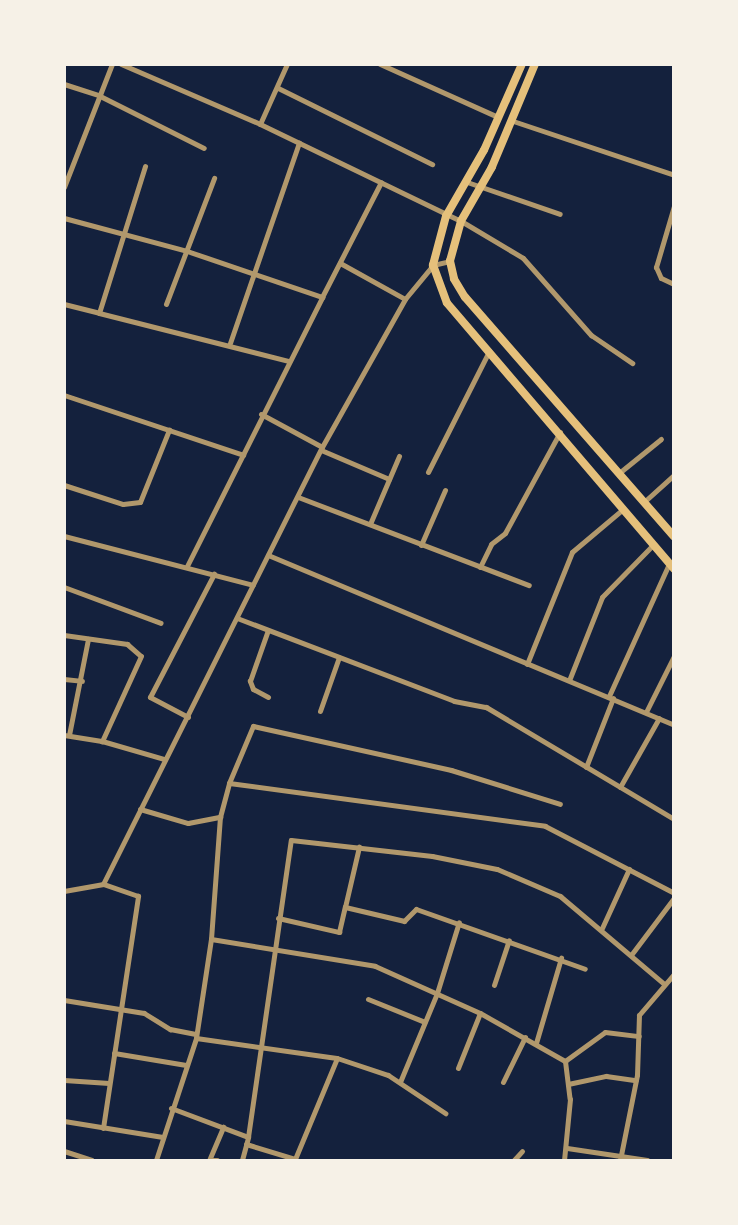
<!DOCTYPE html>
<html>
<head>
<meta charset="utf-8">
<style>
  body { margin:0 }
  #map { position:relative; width:738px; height:1225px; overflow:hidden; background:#14213d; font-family:"Fira Sans",sans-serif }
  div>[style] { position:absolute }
  .minor>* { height:5px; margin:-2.5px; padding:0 2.5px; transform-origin:2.5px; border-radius:2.5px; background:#b1986c }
  .secondary>* { height:8px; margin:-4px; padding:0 4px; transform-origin:4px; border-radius:4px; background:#e5c07b }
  span { translate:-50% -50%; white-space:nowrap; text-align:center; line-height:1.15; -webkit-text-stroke:5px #f6f1e7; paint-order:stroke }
  .frame { position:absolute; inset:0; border:66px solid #f6f1e7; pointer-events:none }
</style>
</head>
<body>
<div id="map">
  <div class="minor">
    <div style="left:121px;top:64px;width:151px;rotate:23.3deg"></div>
    <div style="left:260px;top:124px;width:223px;rotate:25.8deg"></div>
    <div style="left:461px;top:221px;width:72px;rotate:30.8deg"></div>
    <div style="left:523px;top:258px;width:103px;rotate:48.6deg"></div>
    <div style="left:591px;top:335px;width:50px;rotate:34.3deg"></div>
    <div style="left:380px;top:64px;width:129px;rotate:24.2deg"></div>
    <div style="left:64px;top:84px;width:38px;rotate:18deg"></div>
    <div style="left:100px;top:96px;width:116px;rotate:26.6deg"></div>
    <div style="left:278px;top:88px;width:172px;rotate:26.3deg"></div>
    <div style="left:513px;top:121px;width:170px;rotate:18.5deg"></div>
    <div style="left:260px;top:124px;width:66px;rotate:-65.8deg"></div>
    <div style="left:467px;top:182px;width:98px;rotate:19deg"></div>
    <div style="left:64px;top:187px;width:132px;rotate:-68.7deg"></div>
    <div style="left:674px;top:206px;width:64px;rotate:106.4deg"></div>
    <div style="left:656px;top:267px;width:12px;rotate:66deg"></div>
    <div style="left:661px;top:278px;width:14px;rotate:25deg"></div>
    <div style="left:64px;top:218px;width:127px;rotate:15deg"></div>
    <div style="left:187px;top:251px;width:143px;rotate:18.8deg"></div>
    <div style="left:322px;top:297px;width:129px;rotate:-62.8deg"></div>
    <div style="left:340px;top:263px;width:74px;rotate:29deg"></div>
    <div style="left:64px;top:304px;width:36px;rotate:14deg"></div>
    <div style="left:99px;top:313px;width:154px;rotate:-72.6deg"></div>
    <div style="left:166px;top:304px;width:135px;rotate:-69.1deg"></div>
    <div style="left:99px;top:313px;width:196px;rotate:14.2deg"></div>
    <div style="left:230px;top:343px;width:212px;rotate:-71deg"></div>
    <div style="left:64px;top:395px;width:189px;rotate:18.5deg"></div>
    <div style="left:261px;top:414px;width:69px;rotate:28.4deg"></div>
    <div style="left:321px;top:450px;width:74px;rotate:23.1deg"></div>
    <div style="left:428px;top:472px;width:136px;rotate:-63.2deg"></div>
    <div style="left:619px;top:473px;width:54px;rotate:-39deg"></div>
    <div style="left:64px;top:485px;width:62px;rotate:17.9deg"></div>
    <div style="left:123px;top:504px;width:17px;rotate:-7deg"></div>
    <div style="left:140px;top:502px;width:78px;rotate:-68.1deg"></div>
    <div style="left:298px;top:497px;width:247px;rotate:20.9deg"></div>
    <div style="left:645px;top:501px;width:39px;rotate:-42deg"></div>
    <div style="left:370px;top:524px;width:74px;rotate:-66.9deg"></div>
    <div style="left:64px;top:536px;width:195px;rotate:14.5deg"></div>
    <div style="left:421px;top:545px;width:60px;rotate:-66.4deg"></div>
    <div style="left:268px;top:555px;width:440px;rotate:22.7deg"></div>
    <div style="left:187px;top:566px;width:301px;rotate:-63.3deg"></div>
    <div style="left:480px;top:567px;width:25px;rotate:-64deg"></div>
    <div style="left:491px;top:544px;width:18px;rotate:-38deg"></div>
    <div style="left:505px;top:533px;width:115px;rotate:-61.4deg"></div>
    <div style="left:64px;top:587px;width:103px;rotate:20.4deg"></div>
    <div style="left:237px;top:618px;width:232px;rotate:20.9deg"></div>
    <div style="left:454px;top:701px;width:33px;rotate:11deg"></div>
    <div style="left:486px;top:707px;width:219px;rotate:30.8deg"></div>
    <div style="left:64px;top:635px;width:64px;rotate:8.1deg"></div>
    <div style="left:127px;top:644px;width:18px;rotate:41deg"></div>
    <div style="left:141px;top:656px;width:94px;rotate:114.6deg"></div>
    <div style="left:527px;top:664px;width:121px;rotate:-68.1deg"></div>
    <div style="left:572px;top:552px;width:67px;rotate:-40.1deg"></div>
    <div style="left:570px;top:678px;width:87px;rotate:-68.4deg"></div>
    <div style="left:602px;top:597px;width:73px;rotate:-45.6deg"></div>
    <div style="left:64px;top:679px;width:18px;rotate:6deg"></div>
    <div style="left:609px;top:696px;width:145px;rotate:-65.6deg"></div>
    <div style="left:268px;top:697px;width:17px;rotate:-152deg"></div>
    <div style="left:253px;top:689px;width:9px;rotate:-111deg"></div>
    <div style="left:250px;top:681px;width:54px;rotate:-70.6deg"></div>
    <div style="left:320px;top:711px;width:57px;rotate:-70.6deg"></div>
    <div style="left:646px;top:712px;width:63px;rotate:-63.4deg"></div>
    <div style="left:188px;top:717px;width:43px;rotate:-152.2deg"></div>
    <div style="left:150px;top:697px;width:139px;rotate:-62.5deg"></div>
    <div style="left:64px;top:735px;width:38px;rotate:9deg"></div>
    <div style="left:102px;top:741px;width:65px;rotate:16.2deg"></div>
    <div style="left:69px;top:735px;width:98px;rotate:-78.8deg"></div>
    <div style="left:586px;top:767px;width:74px;rotate:-68.6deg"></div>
    <div style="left:229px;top:783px;width:319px;rotate:7.7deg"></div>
    <div style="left:545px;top:826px;width:145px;rotate:27.4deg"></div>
    <div style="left:620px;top:787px;width:79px;rotate:-60.5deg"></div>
    <div style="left:140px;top:809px;width:50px;rotate:16.3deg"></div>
    <div style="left:188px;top:823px;width:33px;rotate:-11deg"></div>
    <div style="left:64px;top:891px;width:40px;rotate:-10deg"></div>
    <div style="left:103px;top:884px;width:489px;rotate:-63.4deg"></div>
    <div style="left:322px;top:447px;width:170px;rotate:-60.7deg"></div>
    <div style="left:405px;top:299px;width:44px;rotate:-50.5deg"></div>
    <div style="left:433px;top:265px;width:17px;rotate:-13deg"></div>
    <div style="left:345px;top:907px;width:62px;rotate:-76.9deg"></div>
    <div style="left:278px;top:918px;width:63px;rotate:12.9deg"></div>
    <div style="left:339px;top:932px;width:26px;rotate:-77deg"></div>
    <div style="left:345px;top:907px;width:61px;rotate:13.3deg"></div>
    <div style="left:404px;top:921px;width:17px;rotate:-45deg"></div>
    <div style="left:416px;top:909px;width:179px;rotate:19.5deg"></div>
    <div style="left:602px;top:928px;width:65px;rotate:-65.4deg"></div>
    <div style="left:211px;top:939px;width:166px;rotate:9.3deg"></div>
    <div style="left:375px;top:966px;width:115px;rotate:24.1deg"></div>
    <div style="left:480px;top:1013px;width:98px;rotate:29.5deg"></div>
    <div style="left:565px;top:1061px;width:38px;rotate:83deg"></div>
    <div style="left:570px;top:1099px;width:61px;rotate:95.6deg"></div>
    <div style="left:631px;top:955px;width:71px;rotate:-53deg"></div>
    <div style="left:494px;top:985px;width:47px;rotate:-71.6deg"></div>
    <div style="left:368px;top:999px;width:61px;rotate:22deg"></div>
    <div style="left:64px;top:1000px;width:81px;rotate:9.2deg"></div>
    <div style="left:144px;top:1013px;width:31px;rotate:32deg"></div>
    <div style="left:170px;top:1029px;width:26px;rotate:11deg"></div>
    <div style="left:196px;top:1038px;width:142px;rotate:8.1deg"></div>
    <div style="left:337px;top:1058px;width:54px;rotate:18.4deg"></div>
    <div style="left:388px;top:1075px;width:69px;rotate:33.7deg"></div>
    <div style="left:536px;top:1043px;width:89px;rotate:-73.6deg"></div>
    <div style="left:114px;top:1053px;width:73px;rotate:9.5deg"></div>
    <div style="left:565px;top:1061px;width:49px;rotate:-35.9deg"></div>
    <div style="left:605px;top:1032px;width:34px;rotate:7deg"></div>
    <div style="left:458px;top:1068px;width:59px;rotate:-68.2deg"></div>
    <div style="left:64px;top:1080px;width:45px;rotate:3.8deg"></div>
    <div style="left:400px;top:1082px;width:96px;rotate:-67.4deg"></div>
    <div style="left:437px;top:993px;width:74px;rotate:-72.8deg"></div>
    <div style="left:503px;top:1082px;width:50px;rotate:-63.9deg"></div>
    <div style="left:568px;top:1084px;width:39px;rotate:-12deg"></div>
    <div style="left:606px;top:1076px;width:30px;rotate:8deg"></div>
    <div style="left:171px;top:1108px;width:82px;rotate:20.6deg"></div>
    <div style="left:64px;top:1121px;width:100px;rotate:9.2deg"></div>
    <div style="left:103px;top:1128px;width:235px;rotate:-81.4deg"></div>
    <div style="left:138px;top:896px;width:37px;rotate:-161deg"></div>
    <div style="left:246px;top:1144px;width:51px;rotate:17deg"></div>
    <div style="left:295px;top:1159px;width:109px;rotate:-67.4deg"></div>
    <div style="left:567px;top:1148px;width:81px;rotate:8.5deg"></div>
    <div style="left:64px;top:1151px;width:29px;rotate:18deg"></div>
    <div style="left:210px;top:1158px;width:34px;rotate:-67deg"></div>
    <div style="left:156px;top:1160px;width:128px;rotate:-71.8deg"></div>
    <div style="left:196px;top:1038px;width:100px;rotate:-81.4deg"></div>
    <div style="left:211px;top:939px;width:122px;rotate:-85.8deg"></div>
    <div style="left:220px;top:817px;width:35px;rotate:-75deg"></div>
    <div style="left:229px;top:783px;width:62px;rotate:-67.2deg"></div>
    <div style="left:253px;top:726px;width:203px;rotate:12.5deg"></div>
    <div style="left:451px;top:770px;width:114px;rotate:17.3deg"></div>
    <div style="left:209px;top:1160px;width:8px"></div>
    <div style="left:242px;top:1160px;width:24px;rotate:-75deg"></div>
    <div style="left:248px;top:1137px;width:300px;rotate:-81.8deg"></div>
    <div style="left:291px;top:840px;width:142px;rotate:6.5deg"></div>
    <div style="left:432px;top:856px;width:66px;rotate:11.3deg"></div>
    <div style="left:497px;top:869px;width:69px;rotate:23.2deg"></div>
    <div style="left:560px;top:896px;width:135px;rotate:40.2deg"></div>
    <div style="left:514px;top:1160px;width:12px;rotate:-48deg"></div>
    <div style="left:620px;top:1160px;width:87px;rotate:-78.7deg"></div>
    <div style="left:637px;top:1075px;width:60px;rotate:-88.1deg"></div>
    <div style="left:639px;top:1015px;width:54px;rotate:-49.5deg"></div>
  </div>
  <div class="secondary">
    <div style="left:522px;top:64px;width:94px;rotate:113.8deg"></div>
    <div style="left:484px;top:150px;width:76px;rotate:119.9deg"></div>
    <div style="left:446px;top:216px;width:51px;rotate:104.9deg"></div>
    <div style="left:433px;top:265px;width:40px;rotate:69.8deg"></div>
    <div style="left:447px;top:303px;width:350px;rotate:49.5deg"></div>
    <div style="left:535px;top:64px;width:112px;rotate:112.7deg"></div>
    <div style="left:492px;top:167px;width:62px;rotate:119.9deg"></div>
    <div style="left:461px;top:221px;width:41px;rotate:105.4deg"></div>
    <div style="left:450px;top:261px;width:18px;rotate:77deg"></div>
    <div style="left:454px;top:279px;width:21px;rotate:59deg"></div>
    <div style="left:465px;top:297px;width:318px;rotate:48.9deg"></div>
  </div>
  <div class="frame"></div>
</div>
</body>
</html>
